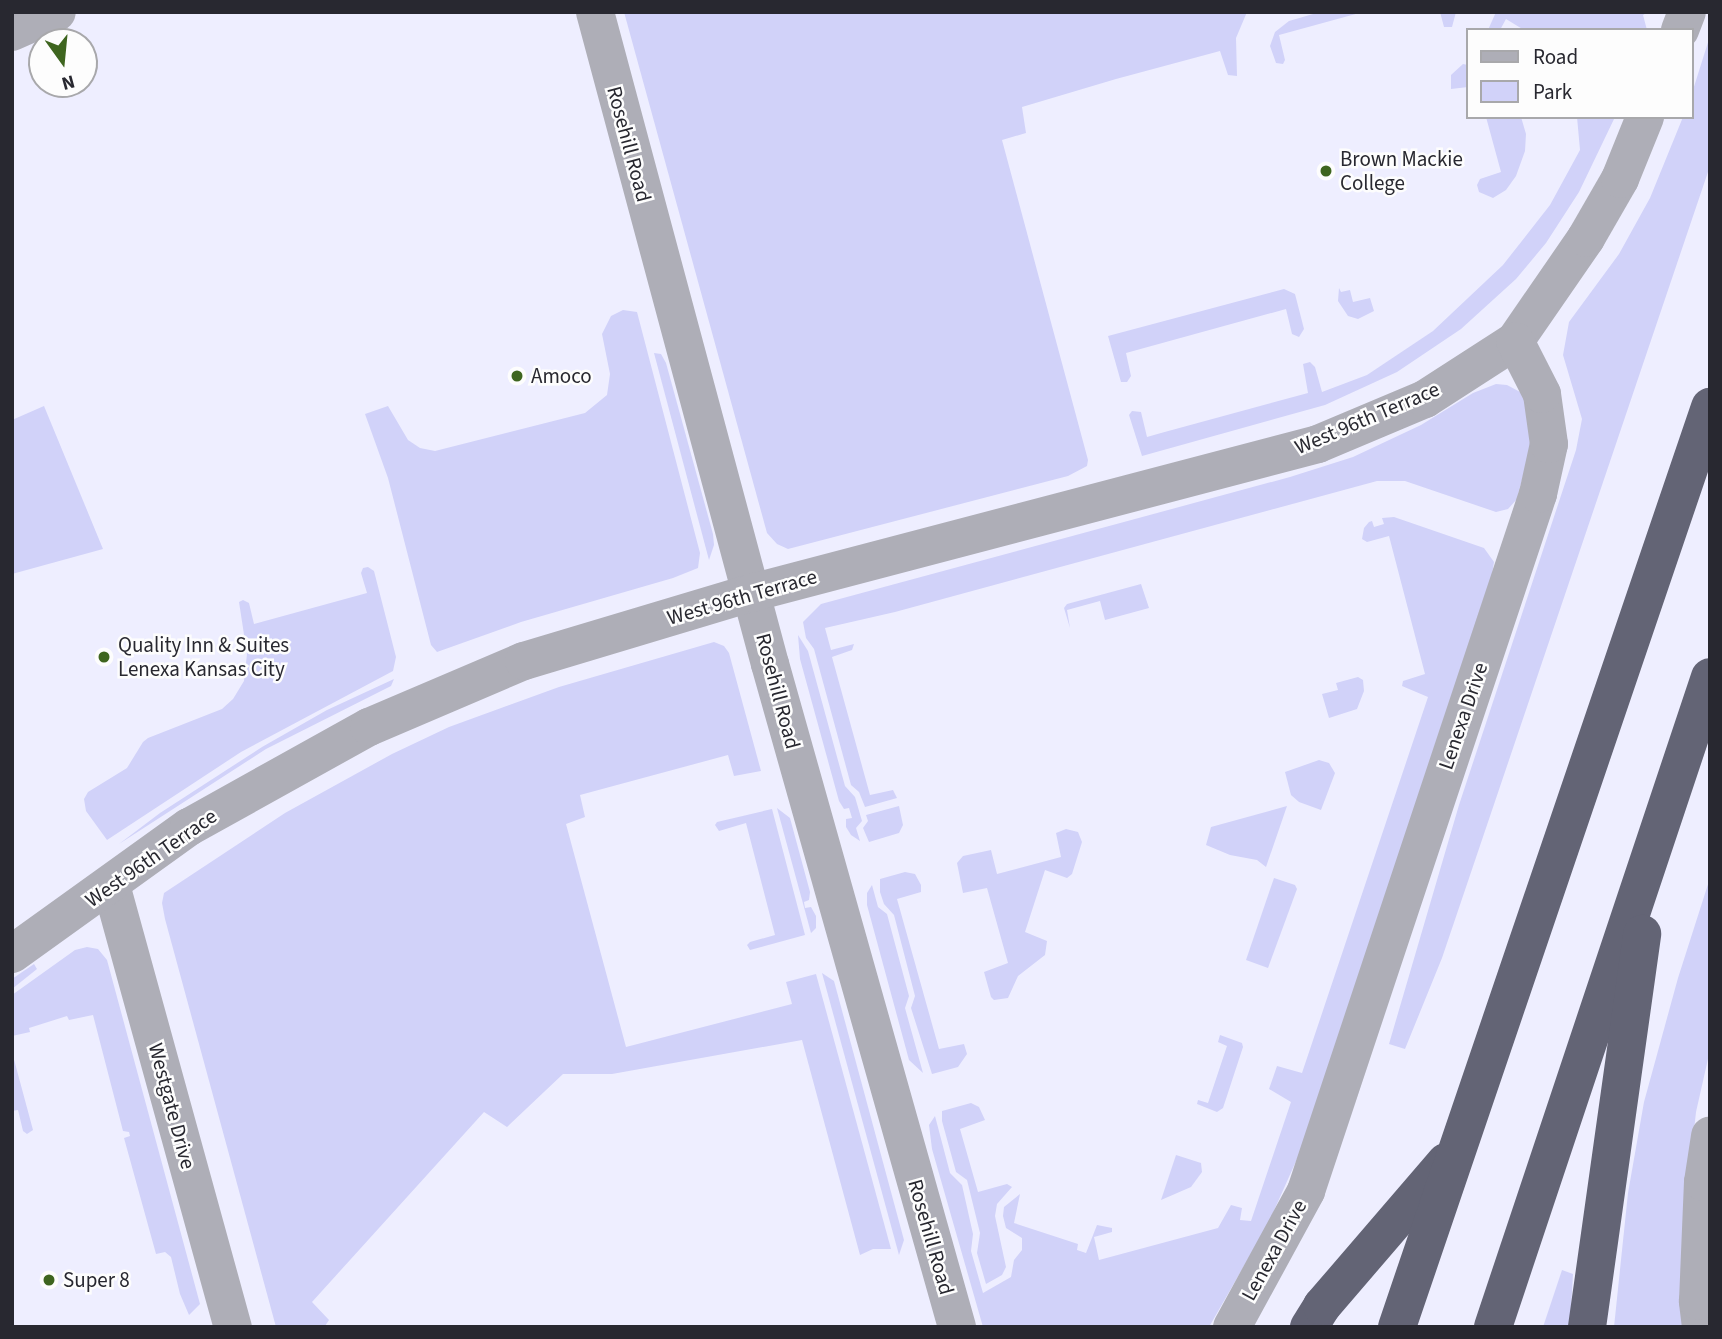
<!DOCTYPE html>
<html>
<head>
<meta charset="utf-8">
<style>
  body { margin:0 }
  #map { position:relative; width:1722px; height:1339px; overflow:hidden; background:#eef; font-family:"Source Sans 3",sans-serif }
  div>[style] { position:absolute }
  .green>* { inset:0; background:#d1d2f9 }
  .minor>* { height:38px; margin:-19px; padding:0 19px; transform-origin:19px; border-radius:19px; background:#aeaeb7 }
  .highway>* { height:38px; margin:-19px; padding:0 19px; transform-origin:19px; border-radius:19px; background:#636475 }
  .dots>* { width:19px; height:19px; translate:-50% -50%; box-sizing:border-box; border:4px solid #fdfdfd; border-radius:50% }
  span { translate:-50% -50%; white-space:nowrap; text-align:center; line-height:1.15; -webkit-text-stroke:5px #fdfdfd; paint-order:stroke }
  .street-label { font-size:21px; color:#282830 }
  .poi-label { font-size:21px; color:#282830 }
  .left { translate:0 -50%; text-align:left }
  .frame { position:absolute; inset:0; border:14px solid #282830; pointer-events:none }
  .legend { position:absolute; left:1466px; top:28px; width:228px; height:91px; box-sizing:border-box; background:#fdfdfd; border:2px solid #a8a8ab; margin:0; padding:9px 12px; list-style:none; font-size:21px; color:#282830 }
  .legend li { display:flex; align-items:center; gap:14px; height:35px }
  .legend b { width:35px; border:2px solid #a8a8ab }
  .north { position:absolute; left:28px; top:28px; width:70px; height:70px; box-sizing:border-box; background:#fdfdfd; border:2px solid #a8a8ab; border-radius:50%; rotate:165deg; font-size:19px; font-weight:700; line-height:28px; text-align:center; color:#282830 }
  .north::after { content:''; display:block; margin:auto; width:24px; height:32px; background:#3e651f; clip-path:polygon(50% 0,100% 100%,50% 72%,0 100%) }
</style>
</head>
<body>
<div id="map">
  <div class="green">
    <div style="clip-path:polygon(624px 12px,1247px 12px,1236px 38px,1237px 76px,1228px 75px,1220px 51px,1116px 79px,1022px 107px,1026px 133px,1002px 140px,1088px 460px,1087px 466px,1068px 476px,788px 549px,777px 544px,767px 533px)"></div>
    <div style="clip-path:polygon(1320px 12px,1363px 12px,1279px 35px,1285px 60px,1283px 64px,1276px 63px,1270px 46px,1275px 32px,1289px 21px)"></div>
    <div style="clip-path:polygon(1440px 12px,1456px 12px,1452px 27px,1444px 27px)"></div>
    <div style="clip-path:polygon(1496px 12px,1648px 12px,1643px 15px,1647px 30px,1524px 30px,1506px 19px,1500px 30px,1488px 30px)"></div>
    <div style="clip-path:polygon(1710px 36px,1710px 166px,1442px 958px,1405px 1049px,1389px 1044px,1459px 805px,1576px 450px,1582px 419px,1563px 355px,1569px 322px,1619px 254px,1650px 198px,1683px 117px,1692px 117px,1692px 93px)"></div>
    <div style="clip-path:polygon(1463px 64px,1468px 65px,1468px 87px,1451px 89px,1451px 75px)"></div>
    <div style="clip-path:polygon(1486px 117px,1521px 117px,1526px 134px,1525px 151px,1516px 176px,1506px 190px,1493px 198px,1479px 192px,1477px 185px,1480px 179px,1501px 172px)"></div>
    <div style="clip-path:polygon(1577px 117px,1615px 117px,1579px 192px,1546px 243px,1516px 279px,1461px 329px,1397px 372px,1325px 405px,1142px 456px,1129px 415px,1132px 411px,1141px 412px,1147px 437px,1161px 433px,1308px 393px,1303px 364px,1310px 362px,1315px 367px,1322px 392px,1367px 375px,1433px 331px,1503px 265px,1550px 205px,1580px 150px)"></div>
    <div style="clip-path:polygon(1339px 288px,1341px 292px,1350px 290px,1353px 302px,1370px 298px,1374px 311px,1358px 319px,1348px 316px,1338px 301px)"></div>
    <div style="clip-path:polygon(1284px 289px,1295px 294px,1304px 329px,1299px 337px,1292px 334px,1286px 309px,1126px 353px,1131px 376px,1127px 382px,1121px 382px,1108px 336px)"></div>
    <div style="clip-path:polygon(623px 310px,637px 312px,700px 553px,698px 568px,673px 578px,521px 622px,437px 652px,431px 645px,388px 478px,365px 414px,388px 406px,408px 440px,420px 448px,435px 451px,585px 413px,607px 395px,610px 374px,602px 334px,611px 316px)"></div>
    <div style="clip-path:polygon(654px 353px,661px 354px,666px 363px,713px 534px,714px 545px,709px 560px)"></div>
    <div style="clip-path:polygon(1496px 384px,1507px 385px,1522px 393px,1537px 423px,1517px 499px,1508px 509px,1496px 512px,1405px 481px,1377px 481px,895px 612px,825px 628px,831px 650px,854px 644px,852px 650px,832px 657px,870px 795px,893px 790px,897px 798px,865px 807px,859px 792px,851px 785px,814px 649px,806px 638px,803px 622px,821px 604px,1290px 477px,1353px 457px,1421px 425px,1473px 393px)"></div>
    <div style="clip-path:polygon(44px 406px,103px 549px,12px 574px,12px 420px)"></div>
    <div style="clip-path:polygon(1394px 517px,1484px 548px,1494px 562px,1491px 581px,1301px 1150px,1268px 1224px,1209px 1327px,983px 1327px,932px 1149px,929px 1125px,935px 1116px,950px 1173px,962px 1185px,973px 1234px,971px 1251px,983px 1293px,1011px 1277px,1014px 1260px,1022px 1250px,1022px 1238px,1006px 1228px,1003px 1216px,1004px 1207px,1020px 1194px,1014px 1223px,1078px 1244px,1077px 1250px,1086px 1253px,1097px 1225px,1112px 1228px,1112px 1232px,1094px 1237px,1099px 1260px,1218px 1228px,1231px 1205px,1242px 1208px,1240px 1220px,1251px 1221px,1291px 1102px,1269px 1089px,1277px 1066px,1302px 1073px,1428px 697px,1402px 686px,1403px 681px,1425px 674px,1389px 536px,1367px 542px,1362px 539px,1364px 528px,1369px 522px,1372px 521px,1374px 527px,1384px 524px,1382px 518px)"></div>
    <div style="clip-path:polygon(368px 567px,374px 571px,396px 657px,393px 671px,241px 752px,107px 840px,86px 811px,84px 799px,88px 792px,127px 768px,143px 742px,148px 738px,222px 709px,233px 699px,244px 681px,247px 654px,239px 602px,243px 600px,249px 603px,254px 624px,367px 593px,361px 573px,363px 568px)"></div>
    <div style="clip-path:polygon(1141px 584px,1149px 608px,1105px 620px,1100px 601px,1067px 610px,1070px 628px,1064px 608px,1067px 604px)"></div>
    <div style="clip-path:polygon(798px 635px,808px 651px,845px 786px,855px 797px,862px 821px,856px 828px,860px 841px,851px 835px,846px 827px,846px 819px,852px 818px,849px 808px,844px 809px,839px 801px,800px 659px)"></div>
    <div style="clip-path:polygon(714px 642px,724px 646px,729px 653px,761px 771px,734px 776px,728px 755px,580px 795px,585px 817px,566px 824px,626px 1047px,792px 1004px,786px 982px,816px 974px,891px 1249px,873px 1249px,860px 1255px,802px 1040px,612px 1074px,563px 1074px,507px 1127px,484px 1112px,312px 1302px,329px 1320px,325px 1326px,276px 1327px,165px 919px,162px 903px,164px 893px,285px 813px,392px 754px,449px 727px,559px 687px)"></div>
    <div style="clip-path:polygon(1358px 677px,1363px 680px,1364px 691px,1357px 709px,1329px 718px,1322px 694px,1338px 690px,1336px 683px)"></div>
    <div style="clip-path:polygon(394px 679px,391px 686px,266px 749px,119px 844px,160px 813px,262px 747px,327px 710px)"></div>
    <div style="clip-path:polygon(1319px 760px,1329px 763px,1335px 773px,1321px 810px,1299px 802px,1291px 795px,1285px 772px)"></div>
    <div style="clip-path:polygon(899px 806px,903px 825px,899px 833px,869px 842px,863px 828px,868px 821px,866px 815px)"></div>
    <div style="clip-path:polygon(1287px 806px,1266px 867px,1257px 860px,1230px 855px,1206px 845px,1211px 827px)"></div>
    <div style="clip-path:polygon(777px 808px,790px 818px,810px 892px,809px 900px,804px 902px,805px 908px,811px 907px,816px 916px,816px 928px,811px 933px)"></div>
    <div style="clip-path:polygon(772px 809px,805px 935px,750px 950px,747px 945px,750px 942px,775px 935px,746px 823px,719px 831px,715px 825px,717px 822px)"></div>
    <div style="clip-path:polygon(1066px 829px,1078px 832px,1082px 842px,1072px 874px,1067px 878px,1045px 870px,1025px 932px,1047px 941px,1045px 955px,1018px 976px,1008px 998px,994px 1000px,991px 997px,984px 972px,1008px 963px,987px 888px,963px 893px,957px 863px,963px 856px,991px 850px,997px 874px,1061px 857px,1056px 833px)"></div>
    <div style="clip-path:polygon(905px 872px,915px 874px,921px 885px,921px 892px,897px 899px,939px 1049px,964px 1044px,967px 1054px,958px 1067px,932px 1074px,911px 1008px,915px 996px,894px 915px,884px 904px,880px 892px,880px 879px)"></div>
    <div style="clip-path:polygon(1274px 878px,1295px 885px,1297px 889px,1268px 968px,1246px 960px)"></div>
    <div style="clip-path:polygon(1710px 878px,1710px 1050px,1696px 1112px,1687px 1193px,1688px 1327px,1614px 1327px,1628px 1193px,1644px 1102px,1678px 978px)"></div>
    <div style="clip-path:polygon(872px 885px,878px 907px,887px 914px,909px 996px,905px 1008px,923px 1073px,909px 1060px,867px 905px,867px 893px)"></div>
    <div style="clip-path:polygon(87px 947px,98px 949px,107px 960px,200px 1304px,189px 1315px,180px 1294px,171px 1257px,165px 1252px,156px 1254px,124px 1138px,130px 1136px,129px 1132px,123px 1131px,93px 1015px,69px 1020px,67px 1016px,29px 1028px,30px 1032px,12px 1036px,12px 995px,75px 950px)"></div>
    <div style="clip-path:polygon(34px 964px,37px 969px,12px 989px,12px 979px)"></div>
    <div style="clip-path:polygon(822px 973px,834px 981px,904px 1240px,899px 1255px)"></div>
    <div style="clip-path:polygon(1220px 1035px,1242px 1043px,1243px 1047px,1223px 1108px,1217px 1112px,1197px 1104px,1198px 1100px,1208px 1103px,1227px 1046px,1218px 1042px)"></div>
    <div style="clip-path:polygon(12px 1052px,33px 1130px,27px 1134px,23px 1131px,18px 1110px,12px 1111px)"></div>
    <div style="clip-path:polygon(971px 1103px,979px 1107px,985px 1120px,960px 1129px,978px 1192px,1007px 1184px,1012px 1187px,997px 1204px,995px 1216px,1006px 1267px,1002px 1275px,986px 1284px,977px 1253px,980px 1233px,967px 1180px,956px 1172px,942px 1121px,942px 1111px)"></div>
    <div style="clip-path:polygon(1176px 1155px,1201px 1163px,1202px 1172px,1191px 1187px,1161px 1200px)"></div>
    <div style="clip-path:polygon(1562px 1270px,1573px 1274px,1570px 1327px,1543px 1327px)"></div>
  </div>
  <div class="minor">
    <div style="left:595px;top:12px;width:675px;rotate:74.98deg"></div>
    <div style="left:770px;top:664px;width:689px;rotate:74.25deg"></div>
    <div style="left:1680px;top:30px;width:19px;rotate:-69deg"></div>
    <div style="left:12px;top:32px;width:49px;rotate:-24deg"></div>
    <div style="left:111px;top:885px;width:459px;rotate:74.6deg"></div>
    <div style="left:12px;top:954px;width:218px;rotate:-35.7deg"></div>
    <div style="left:189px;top:827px;width:206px;rotate:-29.1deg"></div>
    <div style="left:369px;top:727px;width:168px;rotate:-23.1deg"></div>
    <div style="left:524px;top:661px;width:237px;rotate:-16.7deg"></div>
    <div style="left:751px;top:593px;width:586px;rotate:-14.72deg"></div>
    <div style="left:1318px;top:444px;width:116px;rotate:-22.8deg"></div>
    <div style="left:1425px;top:399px;width:107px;rotate:-32.8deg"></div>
    <div style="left:1515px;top:341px;width:125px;rotate:-55.4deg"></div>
    <div style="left:1586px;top:238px;width:68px;rotate:-60deg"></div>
    <div style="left:1620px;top:179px;width:67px;rotate:-68deg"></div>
    <div style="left:1232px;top:1327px;width:155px;rotate:-61.4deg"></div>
    <div style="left:1306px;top:1191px;width:735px;rotate:-71.59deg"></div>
    <div style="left:1538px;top:494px;width:51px;rotate:-77.6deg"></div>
    <div style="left:1549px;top:444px;width:50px;rotate:-98deg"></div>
    <div style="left:1542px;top:394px;width:59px;rotate:-117deg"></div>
    <div style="left:1701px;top:1327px;width:26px;rotate:-97deg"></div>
    <div style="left:1698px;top:1301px;width:119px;rotate:-87.6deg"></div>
    <div style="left:1703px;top:1182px;width:47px;rotate:-81.3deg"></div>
  </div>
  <div class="highway">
    <div style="left:1309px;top:1327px;width:25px;rotate:-58deg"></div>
    <div style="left:1322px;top:1306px;width:190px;rotate:-49.3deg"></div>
    <div style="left:1397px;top:1327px;width:972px;rotate:-71.21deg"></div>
    <div style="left:1493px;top:1327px;width:685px;rotate:-71.54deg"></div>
    <div style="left:1587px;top:1327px;width:397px;rotate:-82deg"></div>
  </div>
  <div class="dots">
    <div style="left:1326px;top:171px;background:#3e651f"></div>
    <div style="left:517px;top:376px;background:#3e651f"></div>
    <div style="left:104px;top:657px;background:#3e651f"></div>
    <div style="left:49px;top:1280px;background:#3e651f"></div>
  </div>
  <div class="street-label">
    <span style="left:629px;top:144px;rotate:75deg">Rosehill Road</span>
    <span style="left:1367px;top:418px;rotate:-23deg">West 96th Terrace</span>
    <span style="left:742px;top:597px;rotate:-16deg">West 96th Terrace</span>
    <span style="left:778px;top:691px;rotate:75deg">Rosehill Road</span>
    <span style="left:1463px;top:716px;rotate:-71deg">Lenexa Drive</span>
    <span style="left:151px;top:858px;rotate:-35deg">West 96th Terrace</span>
    <span style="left:172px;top:1106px;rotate:75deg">Westgate Drive</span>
    <span style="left:931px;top:1237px;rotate:74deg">Rosehill Road</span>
    <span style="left:1274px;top:1250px;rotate:-61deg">Lenexa Drive</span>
  </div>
  <div class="poi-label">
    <span class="left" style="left:1340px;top:171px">Brown Mackie<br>College</span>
    <span class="left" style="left:531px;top:376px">Amoco</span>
    <span class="left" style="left:118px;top:657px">Quality Inn &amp; Suites<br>Lenexa Kansas City</span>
    <span class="left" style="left:63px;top:1280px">Super 8</span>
  </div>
  <div class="frame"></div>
  <ul class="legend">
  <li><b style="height:9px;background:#aeaeb7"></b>Road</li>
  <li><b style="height:19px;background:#d1d2f9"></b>Park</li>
  </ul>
  <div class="north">N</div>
</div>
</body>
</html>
